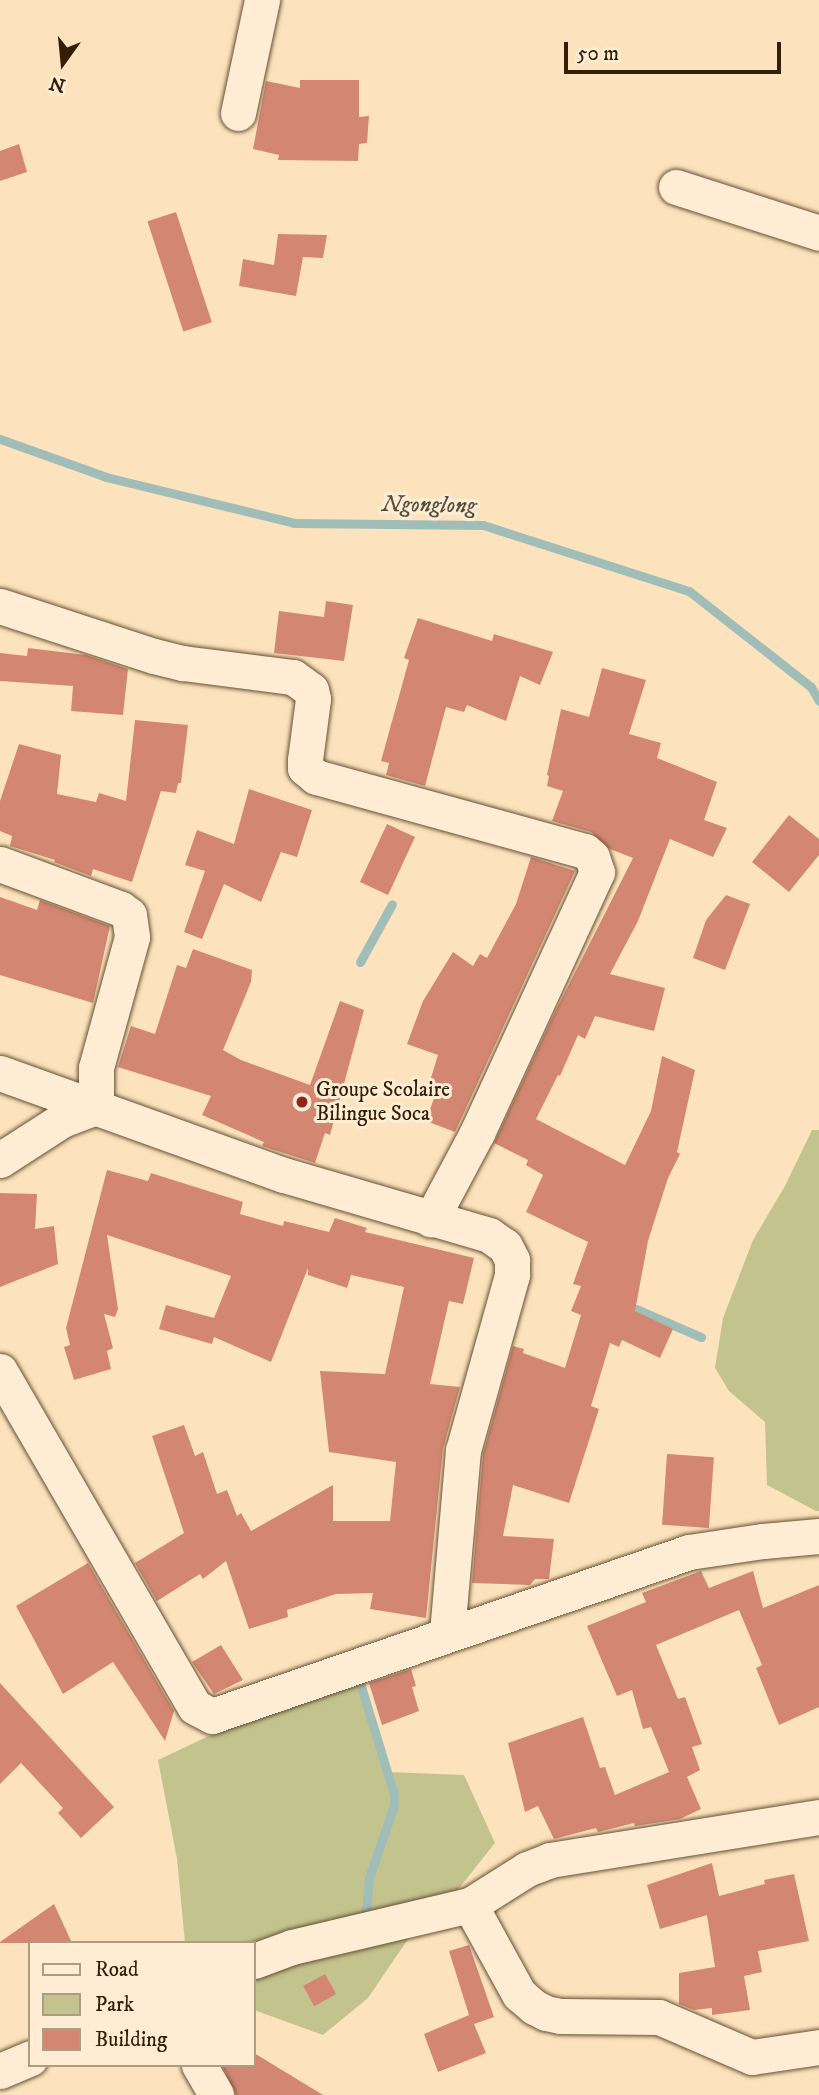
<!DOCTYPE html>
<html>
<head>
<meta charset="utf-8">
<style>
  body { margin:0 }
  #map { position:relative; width:819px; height:2095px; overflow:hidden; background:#fde3bd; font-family:"IM FELL DW Pica",serif }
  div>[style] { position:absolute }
  .green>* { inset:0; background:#c3c38e }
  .stream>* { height:9px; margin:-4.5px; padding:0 4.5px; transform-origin:4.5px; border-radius:4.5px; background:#a1bdb7 }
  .building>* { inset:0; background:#d38773; transform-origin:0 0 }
  .roads { filter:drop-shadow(0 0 2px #665034) drop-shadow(0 0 2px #665034) }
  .street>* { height:35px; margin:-17.5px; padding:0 17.5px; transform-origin:17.5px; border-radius:17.5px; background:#feedd4 }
  .dots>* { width:19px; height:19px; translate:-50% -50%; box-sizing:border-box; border:4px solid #feedd4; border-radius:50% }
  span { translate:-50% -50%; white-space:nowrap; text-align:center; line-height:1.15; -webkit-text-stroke:6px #feedd4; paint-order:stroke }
  .poi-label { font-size:21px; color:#331f07 }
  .left { translate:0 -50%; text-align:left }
  .water-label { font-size:23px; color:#544e3c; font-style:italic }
  .legend { position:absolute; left:28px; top:1941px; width:228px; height:126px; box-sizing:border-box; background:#feedd4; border:2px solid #ad9b82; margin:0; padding:9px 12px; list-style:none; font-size:21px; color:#331f07 }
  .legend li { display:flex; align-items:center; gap:14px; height:35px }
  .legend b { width:35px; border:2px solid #ad9b82 }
  .north { position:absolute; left:28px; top:28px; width:70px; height:70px; -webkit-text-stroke:5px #feedd4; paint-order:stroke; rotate:195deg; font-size:19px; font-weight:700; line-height:28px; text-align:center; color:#331f07 }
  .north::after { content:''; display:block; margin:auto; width:24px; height:32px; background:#331f07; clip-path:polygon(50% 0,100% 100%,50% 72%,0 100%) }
  .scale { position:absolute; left:564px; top:42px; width:217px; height:32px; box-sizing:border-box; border:4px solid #331f07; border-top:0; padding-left:9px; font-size:21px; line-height:24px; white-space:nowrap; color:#331f07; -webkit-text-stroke:5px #feedd4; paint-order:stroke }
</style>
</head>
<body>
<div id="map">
  <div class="green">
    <div style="clip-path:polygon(812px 1130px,819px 1130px,819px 1511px,816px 1511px,767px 1485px,765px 1422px,729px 1391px,715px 1368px,723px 1318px,753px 1240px,785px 1186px)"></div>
    <div style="clip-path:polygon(356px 1679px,388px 1772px,464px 1775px,495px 1843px,452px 1897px,425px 1914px,368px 1998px,323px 2035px,254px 2010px,254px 1943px,185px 1943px,177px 1859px,158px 1760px,215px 1733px)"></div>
  </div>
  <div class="stream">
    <div style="left:0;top:439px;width:113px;rotate:19.7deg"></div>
    <div style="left:106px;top:477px;width:194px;rotate:13.7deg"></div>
    <div style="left:294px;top:523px;width:189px;rotate:0.6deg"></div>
    <div style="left:483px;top:525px;width:216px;rotate:17.8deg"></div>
    <div style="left:689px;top:591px;width:155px;rotate:38.2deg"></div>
    <div style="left:811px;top:687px;width:16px;rotate:60deg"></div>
    <div style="left:360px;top:962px;width:66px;rotate:-61.1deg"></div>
    <div style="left:636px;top:1309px;width:71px;rotate:23.3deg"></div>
    <div style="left:357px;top:1673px;width:127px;rotate:73.1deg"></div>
    <div style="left:394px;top:1795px;width:10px;rotate:90deg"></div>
    <div style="left:394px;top:1805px;width:77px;rotate:108.9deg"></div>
    <div style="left:369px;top:1878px;width:43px;rotate:95.3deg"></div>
  </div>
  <div class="building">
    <div style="clip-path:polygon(300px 80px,359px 80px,359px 117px,369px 116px,367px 143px,359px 144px,358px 161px,278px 160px,279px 155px,253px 149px,266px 81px,300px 88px)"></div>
    <div style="clip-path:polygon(19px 144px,27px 172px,0 181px,0 151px)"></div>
    <div style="left:176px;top:212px;width:116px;height:30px;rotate:72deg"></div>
    <div style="clip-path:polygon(278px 234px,327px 235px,323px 258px,303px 257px,296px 296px,239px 286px,243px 259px,274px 265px)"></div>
    <div style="clip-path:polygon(326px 601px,353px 605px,344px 661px,274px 653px,279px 611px,324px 617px)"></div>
    <div style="clip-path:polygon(418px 618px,492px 641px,494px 634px,553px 652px,540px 685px,520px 676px,506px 721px,467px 705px,464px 712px,446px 707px,425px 786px,386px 775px,389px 763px,381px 761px,409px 660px,404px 658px)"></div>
    <div style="clip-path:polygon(28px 648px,86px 655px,128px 669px,123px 715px,71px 711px,73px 686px,0 681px,0 653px,27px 656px)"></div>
    <div style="clip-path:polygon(602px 668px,646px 680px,629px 734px,661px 743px,657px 758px,717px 782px,704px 820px,727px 828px,713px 857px,670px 839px,638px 921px,610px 974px,665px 988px,654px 1031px,595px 1016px,585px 1039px,578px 1035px,560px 1076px,558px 1075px,536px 1119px,625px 1165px,651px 1111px,662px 1056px,695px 1070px,677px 1152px,680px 1154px,668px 1178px,648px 1241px,635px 1311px,673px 1329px,660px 1358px,622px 1340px,619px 1347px,610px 1343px,591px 1406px,599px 1409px,569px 1503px,513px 1485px,503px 1536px,554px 1539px,549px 1579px,535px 1579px,530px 1585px,472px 1583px,483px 1454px,513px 1346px,524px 1349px,523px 1353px,565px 1368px,581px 1315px,571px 1311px,581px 1286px,573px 1284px,588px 1242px,526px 1212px,543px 1175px,526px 1165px,528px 1160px,494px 1143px,554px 1014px,633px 858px,610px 849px,591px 832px,552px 821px,563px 791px,547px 786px,549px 776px,547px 775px,561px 709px,589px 717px)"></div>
    <div style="clip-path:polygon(135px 720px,188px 725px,181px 783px,178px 783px,176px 793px,161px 791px,132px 882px,93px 869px,91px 876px,54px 862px,55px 860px,10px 846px,12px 836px,0 831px,0 801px,19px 744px,61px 755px,57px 794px,96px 802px,99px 793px,126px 801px)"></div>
    <div style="clip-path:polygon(249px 789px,312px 810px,297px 857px,281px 852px,261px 902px,224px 884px,202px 939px,184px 932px,205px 871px,185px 865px,197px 830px,234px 844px)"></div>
    <div style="clip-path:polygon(789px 815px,819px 839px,819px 855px,789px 892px,752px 862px)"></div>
    <div style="left:387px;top:824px;width:31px;height:64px;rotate:25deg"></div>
    <div style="clip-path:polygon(531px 857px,575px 871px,455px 1132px,426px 1121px,439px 1084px,430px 1081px,438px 1055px,407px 1044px,423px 1001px,453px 952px,473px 966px,480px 954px,487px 958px,516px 904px)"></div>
    <div style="clip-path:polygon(726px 895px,750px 904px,725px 970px,693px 958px,706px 920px)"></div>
    <div style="clip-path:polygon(0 897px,37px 910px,40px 900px,110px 926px,93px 1003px,0 975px)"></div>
    <div style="clip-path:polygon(193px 949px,252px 970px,251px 982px,223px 1050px,241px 1060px,310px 1085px,340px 1001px,364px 1010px,330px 1135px,325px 1133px,315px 1163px,262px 1146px,264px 1142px,202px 1115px,211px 1096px,118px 1067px,131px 1026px,155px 1034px,177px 965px,186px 968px)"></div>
    <div style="clip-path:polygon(107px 1170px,148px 1181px,151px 1173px,243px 1202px,240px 1214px,283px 1226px,284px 1221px,329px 1232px,335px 1218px,367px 1228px,365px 1232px,474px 1258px,463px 1304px,449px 1301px,430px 1384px,460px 1387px,443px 1448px,426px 1618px,370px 1609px,373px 1593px,336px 1594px,287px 1610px,288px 1617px,249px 1629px,226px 1561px,203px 1579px,200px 1574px,157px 1601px,135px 1563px,184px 1533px,152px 1436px,184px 1425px,195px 1456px,203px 1452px,217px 1494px,227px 1490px,237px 1516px,241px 1513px,251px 1531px,333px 1485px,333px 1521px,390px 1521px,396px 1462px,329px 1452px,320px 1371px,385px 1374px,404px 1287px,351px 1275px,347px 1288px,308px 1275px,308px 1268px,271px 1362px,214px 1337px,212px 1344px,159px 1329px,166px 1305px,214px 1318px,231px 1276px,107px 1235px,118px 1309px,115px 1317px,104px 1314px,113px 1348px,107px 1351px,111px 1369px,74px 1380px,64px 1347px,70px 1345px,66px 1328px)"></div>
    <div style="clip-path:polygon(0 1193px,37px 1194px,35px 1229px,54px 1226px,58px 1264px,0 1287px)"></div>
    <div style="left:667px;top:1454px;width:47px;height:71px;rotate:4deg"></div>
    <div style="clip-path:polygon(88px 1563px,174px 1711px,165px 1741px,113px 1662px,63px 1694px,16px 1606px)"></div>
    <div style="clip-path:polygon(701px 1571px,709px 1588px,753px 1571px,763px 1608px,819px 1585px,819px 1707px,779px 1725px,756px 1668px,762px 1665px,739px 1610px,656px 1645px,678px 1699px,685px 1697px,702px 1744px,692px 1747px,700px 1770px,687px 1777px,701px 1809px,680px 1819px,635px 1826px,634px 1823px,598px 1832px,596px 1828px,554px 1839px,538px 1806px,525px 1812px,508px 1743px,583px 1717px,600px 1768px,605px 1767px,615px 1795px,669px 1772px,651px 1727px,643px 1729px,632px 1690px,617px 1696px,587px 1626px,646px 1602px,642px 1593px)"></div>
    <div style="clip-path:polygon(221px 1645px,243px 1680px,214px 1694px,192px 1662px)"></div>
    <div style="clip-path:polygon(411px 1669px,416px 1686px,412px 1687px,419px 1711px,382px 1725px,369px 1683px)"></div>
    <div style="clip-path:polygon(0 1683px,114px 1807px,81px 1838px,58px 1813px,63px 1808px,21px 1763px,0 1784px)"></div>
    <div style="clip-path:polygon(712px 1863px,719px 1896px,765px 1884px,764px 1880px,794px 1874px,809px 1941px,758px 1951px,762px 1972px,744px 1976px,750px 2010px,712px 2015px,712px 2008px,694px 2010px,679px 2004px,679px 1973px,715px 1967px,707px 1915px,660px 1929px,647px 1885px)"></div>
    <div style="clip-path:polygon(54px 1904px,72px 1943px,0 1943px,0 1942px)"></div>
    <div style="clip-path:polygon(469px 1945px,494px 2017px,474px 2024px,486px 2053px,438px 2072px,424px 2034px,469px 2015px,449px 1951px)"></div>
    <div style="left:325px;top:1974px;width:23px;height:25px;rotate:61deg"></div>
    <div style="clip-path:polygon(254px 2053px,323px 2095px,236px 2095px,222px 2065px,254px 2065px)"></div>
  </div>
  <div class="roads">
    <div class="street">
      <div style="left:238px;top:113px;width:116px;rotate:-78deg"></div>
      <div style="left:676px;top:187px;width:150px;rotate:17.8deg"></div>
      <div style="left:0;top:606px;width:162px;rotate:18deg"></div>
      <div style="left:154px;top:656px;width:30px;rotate:14deg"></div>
      <div style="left:183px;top:663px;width:111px;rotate:7.3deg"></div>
      <div style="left:293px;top:677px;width:22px;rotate:36deg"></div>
      <div style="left:311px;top:690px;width:9px;rotate:77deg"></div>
      <div style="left:313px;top:699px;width:62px;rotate:97.5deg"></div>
      <div style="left:305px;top:760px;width:8px;rotate:90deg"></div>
      <div style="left:305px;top:768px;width:14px;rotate:39deg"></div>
      <div style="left:316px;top:777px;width:279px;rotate:15.4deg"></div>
      <div style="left:585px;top:851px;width:9px;rotate:41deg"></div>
      <div style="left:592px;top:857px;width:16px;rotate:72deg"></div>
      <div style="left:597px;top:872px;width:287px;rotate:114.7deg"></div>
      <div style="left:477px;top:1133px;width:98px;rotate:118.1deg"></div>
      <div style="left:0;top:864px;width:129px;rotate:20.4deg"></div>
      <div style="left:121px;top:909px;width:10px;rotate:37deg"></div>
      <div style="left:129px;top:915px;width:22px;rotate:82deg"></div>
      <div style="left:132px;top:937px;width:136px;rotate:105.4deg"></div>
      <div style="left:96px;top:1068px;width:39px;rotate:90deg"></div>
      <div style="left:0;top:1073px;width:302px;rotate:19.8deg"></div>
      <div style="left:284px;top:1175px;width:214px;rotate:16.3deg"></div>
      <div style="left:489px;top:1235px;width:19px;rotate:35deg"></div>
      <div style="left:505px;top:1246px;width:16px;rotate:63deg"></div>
      <div style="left:512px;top:1260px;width:15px;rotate:90deg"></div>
      <div style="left:512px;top:1275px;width:182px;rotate:105.6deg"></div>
      <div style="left:463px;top:1450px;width:184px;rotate:95deg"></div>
      <div style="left:0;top:1160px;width:74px;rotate:-32.8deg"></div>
      <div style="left:62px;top:1120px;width:36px;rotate:-21deg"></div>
      <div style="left:0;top:1371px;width:388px;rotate:59.9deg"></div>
      <div style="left:195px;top:1707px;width:19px;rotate:28deg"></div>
      <div style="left:212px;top:1716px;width:504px;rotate:-18.97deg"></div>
      <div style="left:689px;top:1552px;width:75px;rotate:-8.5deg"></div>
      <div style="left:763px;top:1541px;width:56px;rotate:-5.1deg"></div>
      <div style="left:470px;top:1905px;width:102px;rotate:61.2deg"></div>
      <div style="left:519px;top:1994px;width:20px;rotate:41deg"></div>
      <div style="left:534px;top:2007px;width:13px;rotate:27deg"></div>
      <div style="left:546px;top:2013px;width:14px;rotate:12deg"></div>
      <div style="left:560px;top:2016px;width:99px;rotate:0.6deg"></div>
      <div style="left:659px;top:2017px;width:101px;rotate:23.3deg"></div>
      <div style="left:752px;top:2057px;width:68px;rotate:-8.5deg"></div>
      <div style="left:254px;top:1961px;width:40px;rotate:-20.2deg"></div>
      <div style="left:292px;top:1947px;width:183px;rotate:-13.3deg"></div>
      <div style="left:470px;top:1905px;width:67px;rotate:-32.3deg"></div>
      <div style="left:527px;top:1869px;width:25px;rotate:-21deg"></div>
      <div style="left:550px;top:1860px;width:272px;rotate:-9.1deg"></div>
      <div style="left:199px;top:2065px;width:34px;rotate:60deg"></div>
      <div style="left:0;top:2071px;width:33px;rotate:-23deg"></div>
    </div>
  </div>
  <div class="dots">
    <div style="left:302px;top:1102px;background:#8f2418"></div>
  </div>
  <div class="poi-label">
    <span class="left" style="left:316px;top:1102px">Groupe Scolaire<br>Bilingue Soca</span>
  </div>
  <div class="water-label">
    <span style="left:429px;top:506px;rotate:1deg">Ngonglong</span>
  </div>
  <ul class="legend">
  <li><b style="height:9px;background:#feedd4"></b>Road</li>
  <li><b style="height:19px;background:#c3c38e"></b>Park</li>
  <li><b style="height:19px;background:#d38773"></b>Building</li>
  </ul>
  <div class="north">N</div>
  <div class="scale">50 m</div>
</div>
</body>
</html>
